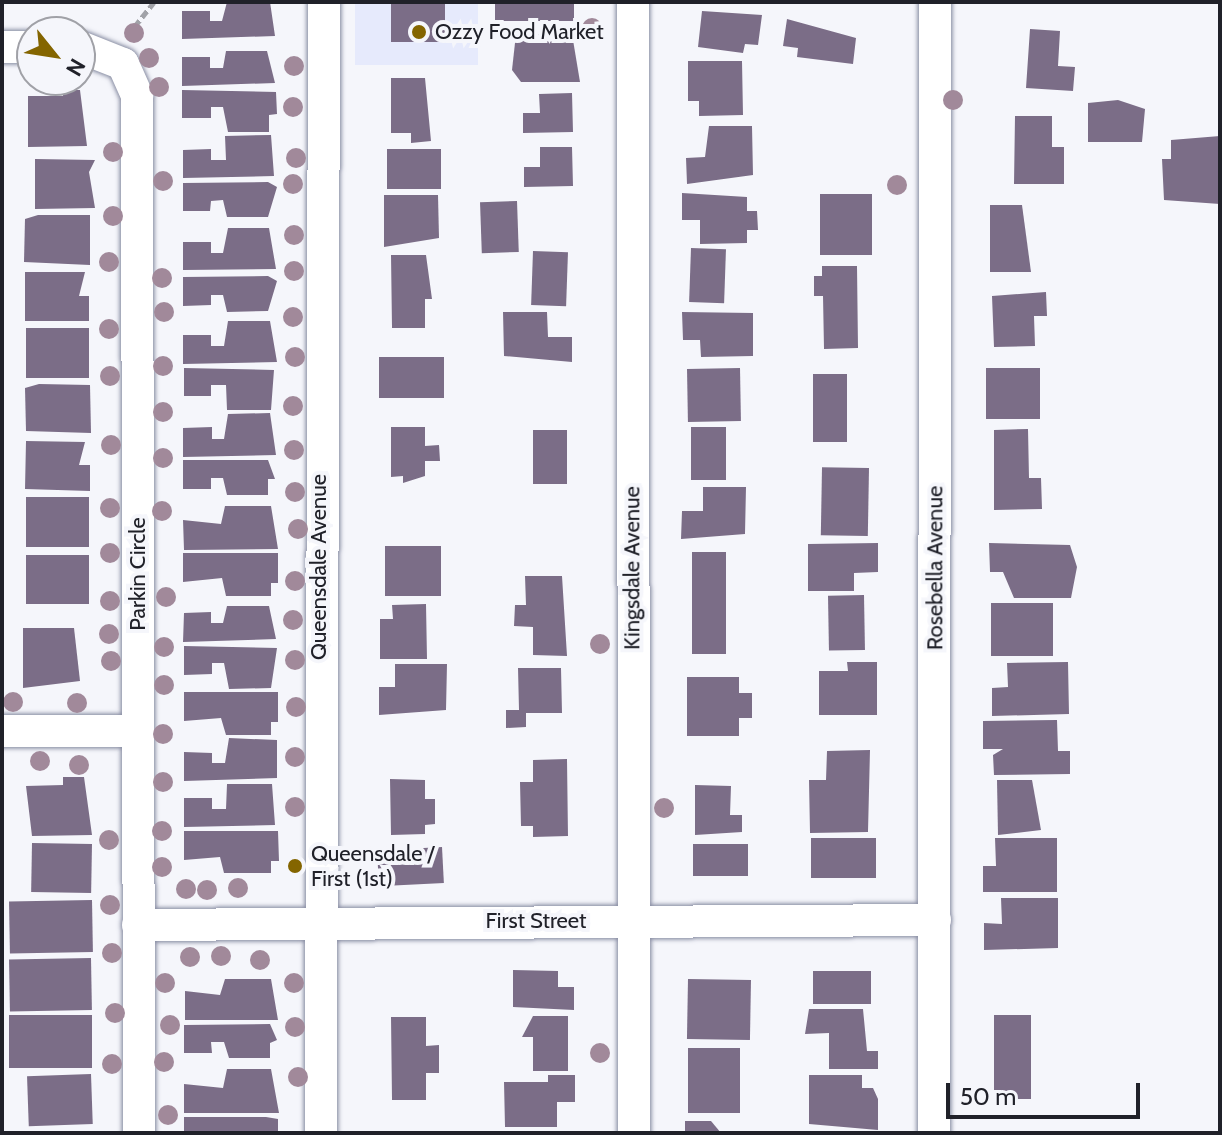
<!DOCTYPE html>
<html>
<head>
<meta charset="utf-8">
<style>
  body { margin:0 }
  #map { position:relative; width:1222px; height:1135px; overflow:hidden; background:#f5f6fb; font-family:Cabin,sans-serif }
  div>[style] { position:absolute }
  .built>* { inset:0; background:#e6eafc; transform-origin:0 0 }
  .building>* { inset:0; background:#7b6d87; transform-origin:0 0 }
  .path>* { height:5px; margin-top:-2.5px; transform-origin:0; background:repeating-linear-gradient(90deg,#a1a2a8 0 8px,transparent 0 12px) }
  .roads { filter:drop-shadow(0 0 2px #8a8fa4) drop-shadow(0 0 2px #8a8fa4) }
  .minor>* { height:32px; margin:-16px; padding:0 16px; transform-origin:16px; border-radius:16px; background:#fff }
  .trees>* { width:20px; height:20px; margin:-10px; border-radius:50%; background:#a1899a }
  .dots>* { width:22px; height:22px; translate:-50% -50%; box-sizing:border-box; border:4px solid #f5f6fb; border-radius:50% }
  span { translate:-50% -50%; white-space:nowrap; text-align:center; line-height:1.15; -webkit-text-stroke:8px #f5f6fb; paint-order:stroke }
  .poi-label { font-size:22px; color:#202129 }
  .left { translate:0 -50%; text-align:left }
  .street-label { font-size:22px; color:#202129 }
  .frame { position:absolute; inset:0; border:4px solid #202129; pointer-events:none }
  .north { position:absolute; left:16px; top:16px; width:80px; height:80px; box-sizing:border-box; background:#f5f6fb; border:2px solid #a0a1a7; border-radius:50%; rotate:120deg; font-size:22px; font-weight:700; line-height:32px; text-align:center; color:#202129 }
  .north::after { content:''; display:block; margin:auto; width:28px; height:36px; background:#846500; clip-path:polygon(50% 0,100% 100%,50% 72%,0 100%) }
  .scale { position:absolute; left:946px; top:1083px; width:194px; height:36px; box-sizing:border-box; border:4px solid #202129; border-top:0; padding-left:10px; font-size:24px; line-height:28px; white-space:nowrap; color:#202129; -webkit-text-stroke:6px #f5f6fb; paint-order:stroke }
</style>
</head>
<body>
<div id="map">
  <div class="built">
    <div style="left:355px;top:2px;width:123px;height:63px"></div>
  </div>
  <div class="building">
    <div style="clip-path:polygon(227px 2px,270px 2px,275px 36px,182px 39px,182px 11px,210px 11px,210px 21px,222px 21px)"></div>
    <div style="left:391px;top:2px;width:54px;height:40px"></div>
    <div style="left:495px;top:2px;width:79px;height:19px"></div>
    <div style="clip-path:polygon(702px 11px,762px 15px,758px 45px,745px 44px,743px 53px,698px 47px)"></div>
    <div style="clip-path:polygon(787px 19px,856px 38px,853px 64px,797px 57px,798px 48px,783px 46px)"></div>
    <div style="clip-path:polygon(1030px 29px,1060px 31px,1058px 66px,1075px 67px,1073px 91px,1026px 88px)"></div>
    <div style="clip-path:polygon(516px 34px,572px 34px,580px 82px,521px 82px,512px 70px)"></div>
    <div style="clip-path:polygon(226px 51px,267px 51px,275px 83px,182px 86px,182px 57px,210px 57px,210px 68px,223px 68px)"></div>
    <div style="clip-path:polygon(688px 61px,742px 61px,743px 115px,699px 116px,699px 101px,688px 101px)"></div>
    <div style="clip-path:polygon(391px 78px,425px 78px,431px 141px,411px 143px,411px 133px,391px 133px)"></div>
    <div style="clip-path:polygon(63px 90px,80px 90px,87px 146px,28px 147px,28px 96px,63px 96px)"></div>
    <div style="clip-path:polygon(182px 90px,276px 92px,277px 114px,269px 115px,269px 132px,228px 132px,223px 107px,211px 107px,211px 118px,182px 118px)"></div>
    <div style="clip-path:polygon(572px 93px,573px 132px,523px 133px,523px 113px,540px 113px,539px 94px)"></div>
    <div style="clip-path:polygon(1118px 100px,1145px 109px,1142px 142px,1088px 142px,1088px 103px)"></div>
    <div style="clip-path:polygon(1015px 116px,1052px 116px,1052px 147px,1064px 147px,1064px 184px,1014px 184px)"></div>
    <div style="clip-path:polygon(709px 126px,752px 126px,753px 175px,687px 184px,686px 158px,705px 157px)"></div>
    <div style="clip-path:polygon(271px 135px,274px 176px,183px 178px,183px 150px,211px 149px,211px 160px,226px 160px,225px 136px)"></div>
    <div style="clip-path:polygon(1220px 136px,1220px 204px,1164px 200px,1162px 159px,1171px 159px,1171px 140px)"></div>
    <div style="clip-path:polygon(540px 147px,572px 147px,573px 186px,524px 187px,524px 167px,540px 167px)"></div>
    <div style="left:387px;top:149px;width:54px;height:40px"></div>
    <div style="clip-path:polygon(35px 159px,95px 160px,89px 172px,95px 208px,35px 209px)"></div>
    <div style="clip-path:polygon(268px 182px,277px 187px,268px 217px,227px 217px,223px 200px,211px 201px,210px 211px,183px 211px,183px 183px)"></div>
    <div style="clip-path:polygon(682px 193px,747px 197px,747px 211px,757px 211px,758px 230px,747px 230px,747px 243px,700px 244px,700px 220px,682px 220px)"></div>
    <div style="left:872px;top:194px;width:61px;height:52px;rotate:90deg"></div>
    <div style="clip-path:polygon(384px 195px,438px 195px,439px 238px,384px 247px)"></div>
    <div style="left:517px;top:201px;width:51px;height:37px;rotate:88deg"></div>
    <div style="clip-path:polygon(990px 205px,1022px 205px,1031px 272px,990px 272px)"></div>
    <div style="clip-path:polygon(38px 215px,90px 215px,90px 265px,24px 262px,25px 219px)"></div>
    <div style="clip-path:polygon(228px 228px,269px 228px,276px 269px,183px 270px,183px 242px,211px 242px,211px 253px,223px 253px)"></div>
    <div style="left:691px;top:248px;width:35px;height:54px;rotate:2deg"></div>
    <div style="left:533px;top:251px;width:35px;height:54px;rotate:2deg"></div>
    <div style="clip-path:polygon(391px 255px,426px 255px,432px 299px,425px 299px,425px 328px,392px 328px)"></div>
    <div style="clip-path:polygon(822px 266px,857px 266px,858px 348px,824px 349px,823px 296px,814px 296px,814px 276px,822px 276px)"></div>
    <div style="clip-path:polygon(25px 272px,85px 272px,79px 296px,89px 296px,89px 321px,25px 321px)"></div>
    <div style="clip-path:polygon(268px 276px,277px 281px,268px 311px,227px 312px,223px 295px,211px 295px,211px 305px,183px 306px,183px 277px)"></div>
    <div style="clip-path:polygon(1046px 292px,1047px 316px,1034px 316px,1035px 346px,994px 347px,992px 296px)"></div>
    <div style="clip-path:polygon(503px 312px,547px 312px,548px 337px,572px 337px,572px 362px,504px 356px)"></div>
    <div style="clip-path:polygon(682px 312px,753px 313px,753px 356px,701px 357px,700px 340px,683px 340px)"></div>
    <div style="clip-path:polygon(228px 321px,270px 321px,277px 362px,183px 364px,183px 335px,211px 335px,211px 346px,224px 346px)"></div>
    <div style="left:89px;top:328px;width:50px;height:63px;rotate:90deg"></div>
    <div style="left:379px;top:357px;width:65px;height:41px"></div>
    <div style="clip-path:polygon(184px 368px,274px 370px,271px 410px,227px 410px,226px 385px,211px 385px,211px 396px,184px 396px)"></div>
    <div style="left:740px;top:368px;width:53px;height:53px;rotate:89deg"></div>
    <div style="left:986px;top:368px;width:54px;height:51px"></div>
    <div style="left:813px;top:374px;width:34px;height:68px"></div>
    <div style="clip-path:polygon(39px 384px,90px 385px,91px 433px,26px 431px,25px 388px)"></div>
    <div style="clip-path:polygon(270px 413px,276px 455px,183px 457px,183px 428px,212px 427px,212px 439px,224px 439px,228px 414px)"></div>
    <div style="clip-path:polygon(391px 427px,425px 427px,425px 446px,439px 445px,440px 461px,425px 461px,425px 476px,403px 483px,403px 476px,391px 477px)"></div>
    <div style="left:691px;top:427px;width:35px;height:53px"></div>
    <div style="clip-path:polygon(1028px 429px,1029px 478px,1041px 478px,1042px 509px,994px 510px,994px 430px)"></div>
    <div style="left:533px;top:430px;width:34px;height:54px"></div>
    <div style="clip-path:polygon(26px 441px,85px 442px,79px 465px,90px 465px,90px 491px,25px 489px)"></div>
    <div style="clip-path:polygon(183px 460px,268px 460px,275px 479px,268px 479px,268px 495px,227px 495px,223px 478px,211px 478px,211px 489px,183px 489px)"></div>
    <div style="left:869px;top:468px;width:68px;height:47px;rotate:91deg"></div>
    <div style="clip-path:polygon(703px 487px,746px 487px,745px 534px,681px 539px,682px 511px,703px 511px)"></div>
    <div style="left:89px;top:497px;width:50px;height:63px;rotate:90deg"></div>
    <div style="clip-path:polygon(225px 506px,271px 506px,278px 549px,184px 550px,183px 520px,221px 524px)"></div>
    <div style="clip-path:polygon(878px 543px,878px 572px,854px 573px,854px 591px,808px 591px,808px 544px)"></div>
    <div style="clip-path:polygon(989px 543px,1070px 545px,1077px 567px,1071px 598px,1014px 598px,1003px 572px,990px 572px)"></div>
    <div style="left:385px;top:546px;width:56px;height:50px"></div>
    <div style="left:692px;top:552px;width:34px;height:102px"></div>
    <div style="clip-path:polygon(183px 553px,278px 553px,278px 583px,271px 583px,271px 596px,226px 596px,222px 578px,183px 582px)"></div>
    <div style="left:26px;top:555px;width:63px;height:49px"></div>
    <div style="clip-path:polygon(525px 576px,562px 576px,567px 656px,533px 655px,533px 627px,514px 626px,515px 605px,526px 605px)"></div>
    <div style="left:864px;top:595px;width:55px;height:36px;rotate:89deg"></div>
    <div style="left:1053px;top:603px;width:53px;height:62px;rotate:90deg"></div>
    <div style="clip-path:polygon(426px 604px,427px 659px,380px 659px,380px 619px,393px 619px,392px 605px)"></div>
    <div style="clip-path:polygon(227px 606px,269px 606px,276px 639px,183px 642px,184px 613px,211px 612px,211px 623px,223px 623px)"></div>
    <div style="clip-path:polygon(23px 628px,74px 628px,80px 681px,23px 688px)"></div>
    <div style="clip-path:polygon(184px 646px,277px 648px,271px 688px,229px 689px,224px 663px,212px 663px,212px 674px,184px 675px)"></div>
    <div style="clip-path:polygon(847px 662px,877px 662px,877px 715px,819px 715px,819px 671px,848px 671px)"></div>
    <div style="clip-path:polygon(1068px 662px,1069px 714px,992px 716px,992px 688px,1008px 687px,1007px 663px)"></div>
    <div style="clip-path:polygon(395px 664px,447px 664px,446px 710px,379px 715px,379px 687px,395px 687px)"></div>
    <div style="clip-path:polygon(518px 668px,561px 668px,562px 713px,526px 713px,526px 727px,506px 728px,506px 710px,519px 710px)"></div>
    <div style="clip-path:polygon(687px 677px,739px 677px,739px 693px,752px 693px,752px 718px,739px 718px,739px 736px,687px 736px)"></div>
    <div style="clip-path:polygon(184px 692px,278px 692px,278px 722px,271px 722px,271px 735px,226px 735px,221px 718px,184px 721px)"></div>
    <div style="clip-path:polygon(1057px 720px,1058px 751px,1070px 751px,1070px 774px,994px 775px,993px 755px,1003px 749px,983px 749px,983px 721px)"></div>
    <div style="clip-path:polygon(229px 738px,277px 740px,277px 778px,184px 781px,184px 752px,212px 753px,212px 763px,225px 763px)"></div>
    <div style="clip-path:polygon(870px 750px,868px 832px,810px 833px,809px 780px,826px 780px,827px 751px)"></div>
    <div style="clip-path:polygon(567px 759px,568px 836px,533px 837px,533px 826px,521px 826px,520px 782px,533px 782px,533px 760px)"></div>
    <div style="clip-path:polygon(63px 777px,84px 777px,92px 835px,32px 836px,26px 786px,63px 785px)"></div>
    <div style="clip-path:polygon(390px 779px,425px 780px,425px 799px,435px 799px,435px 824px,425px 825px,425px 834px,391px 835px)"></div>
    <div style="clip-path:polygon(997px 780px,1032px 780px,1041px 830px,998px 835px)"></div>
    <div style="clip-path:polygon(227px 784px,272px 784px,275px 825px,184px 827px,184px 798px,212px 798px,212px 809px,226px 809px)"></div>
    <div style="clip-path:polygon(695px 785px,731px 786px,730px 815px,742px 815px,742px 832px,695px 835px)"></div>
    <div style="clip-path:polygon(184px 831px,278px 831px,279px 861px,271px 861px,271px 873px,224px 873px,220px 857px,184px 860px)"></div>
    <div style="left:811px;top:838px;width:65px;height:40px"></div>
    <div style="clip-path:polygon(995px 838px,1057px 838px,1057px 892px,983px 892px,983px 866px,996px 866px)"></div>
    <div style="left:32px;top:843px;width:60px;height:49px;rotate:1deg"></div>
    <div style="left:748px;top:844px;width:32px;height:55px;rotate:90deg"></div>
    <div style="left:442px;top:847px;width:36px;height:65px;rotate:87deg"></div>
    <div style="clip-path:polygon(1001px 898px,1058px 898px,1058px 948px,984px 950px,984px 923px,1002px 924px)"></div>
    <div style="left:92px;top:900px;width:52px;height:83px;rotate:89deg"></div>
    <div style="left:91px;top:958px;width:52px;height:82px;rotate:89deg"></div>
    <div style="clip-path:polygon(513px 970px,558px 971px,558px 987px,574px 987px,574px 1010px,513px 1007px)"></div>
    <div style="left:813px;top:971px;width:58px;height:33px"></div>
    <div style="clip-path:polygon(225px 979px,271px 979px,278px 1020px,185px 1020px,185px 991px,220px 995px)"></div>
    <div style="left:688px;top:979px;width:63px;height:60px;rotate:1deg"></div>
    <div style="clip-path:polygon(809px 1009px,863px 1009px,867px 1051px,878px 1051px,878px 1069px,829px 1069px,829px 1033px,805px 1034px)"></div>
    <div style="left:92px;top:1015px;width:53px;height:83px;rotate:90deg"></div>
    <div style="left:994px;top:1015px;width:37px;height:84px"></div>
    <div style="clip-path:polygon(533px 1016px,568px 1016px,568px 1071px,533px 1071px,533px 1037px,522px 1037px)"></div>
    <div style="clip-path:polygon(391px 1017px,426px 1017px,426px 1046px,439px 1045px,439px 1073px,426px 1073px,426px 1100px,392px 1100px)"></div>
    <div style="clip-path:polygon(270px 1024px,277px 1040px,270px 1043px,270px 1058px,229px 1058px,224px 1042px,211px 1042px,212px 1053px,184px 1053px,184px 1025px)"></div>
    <div style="left:688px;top:1048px;width:52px;height:65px"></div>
    <div style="clip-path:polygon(227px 1069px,271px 1069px,279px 1113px,184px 1113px,184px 1084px,223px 1088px)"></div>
    <div style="left:91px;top:1074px;width:50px;height:64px;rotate:88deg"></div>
    <div style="clip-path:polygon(548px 1075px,575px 1075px,575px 1102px,557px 1102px,557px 1127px,505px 1127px,504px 1082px,548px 1082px)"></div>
    <div style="clip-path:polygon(809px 1075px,862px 1075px,862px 1088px,873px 1088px,878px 1099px,878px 1130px,809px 1124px)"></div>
    <div style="clip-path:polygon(184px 1117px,266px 1117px,278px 1119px,278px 1133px,184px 1133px)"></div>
    <div style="clip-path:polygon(685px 1121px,711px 1121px,721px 1133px,685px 1133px)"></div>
  </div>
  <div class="path">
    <div style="left:127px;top:36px;width:43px;rotate:-51.5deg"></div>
  </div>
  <div class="roads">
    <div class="minor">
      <div style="left:633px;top:2px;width:1131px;rotate:89.95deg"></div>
      <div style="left:2px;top:47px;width:30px"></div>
      <div style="left:80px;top:47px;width:46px;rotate:21.6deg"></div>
      <div style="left:123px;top:64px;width:35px;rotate:66deg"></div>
      <div style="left:137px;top:96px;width:1037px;rotate:89.89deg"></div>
      <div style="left:2px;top:731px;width:136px"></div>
      <div style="left:138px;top:925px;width:797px;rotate:-0.36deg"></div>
      <div style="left:321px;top:1133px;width:1131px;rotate:-89.85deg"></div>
      <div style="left:934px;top:1133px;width:1131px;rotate:-89.95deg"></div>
    </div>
  </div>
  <div class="trees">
    <div style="left:592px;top:28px"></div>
    <div style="left:134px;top:33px"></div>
    <div style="left:149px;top:58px"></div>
    <div style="left:294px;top:66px"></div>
    <div style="left:159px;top:87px"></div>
    <div style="left:953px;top:100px"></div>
    <div style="left:293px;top:107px"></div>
    <div style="left:113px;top:152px"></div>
    <div style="left:296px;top:158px"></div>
    <div style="left:163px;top:181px"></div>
    <div style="left:293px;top:184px"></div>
    <div style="left:897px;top:185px"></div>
    <div style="left:113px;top:216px"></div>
    <div style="left:294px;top:235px"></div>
    <div style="left:109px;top:262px"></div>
    <div style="left:294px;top:271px"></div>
    <div style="left:162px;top:278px"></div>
    <div style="left:164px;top:312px"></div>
    <div style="left:293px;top:317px"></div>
    <div style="left:109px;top:329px"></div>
    <div style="left:295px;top:357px"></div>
    <div style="left:163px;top:366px"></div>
    <div style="left:110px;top:376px"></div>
    <div style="left:293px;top:406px"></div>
    <div style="left:163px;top:412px"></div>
    <div style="left:111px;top:445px"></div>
    <div style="left:294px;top:450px"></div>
    <div style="left:163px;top:458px"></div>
    <div style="left:295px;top:492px"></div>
    <div style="left:110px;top:508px"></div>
    <div style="left:162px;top:511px"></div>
    <div style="left:298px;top:529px"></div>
    <div style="left:110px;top:553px"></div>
    <div style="left:295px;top:581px"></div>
    <div style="left:166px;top:597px"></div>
    <div style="left:110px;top:601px"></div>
    <div style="left:293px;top:620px"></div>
    <div style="left:109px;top:634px"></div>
    <div style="left:600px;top:644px"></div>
    <div style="left:164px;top:647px"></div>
    <div style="left:295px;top:660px"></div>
    <div style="left:111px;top:661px"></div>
    <div style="left:164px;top:685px"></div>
    <div style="left:13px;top:702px"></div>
    <div style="left:77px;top:703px"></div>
    <div style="left:296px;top:707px"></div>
    <div style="left:163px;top:734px"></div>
    <div style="left:295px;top:757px"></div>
    <div style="left:40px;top:761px"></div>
    <div style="left:79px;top:765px"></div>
    <div style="left:163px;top:782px"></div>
    <div style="left:295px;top:807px"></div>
    <div style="left:664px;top:808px"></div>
    <div style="left:162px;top:831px"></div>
    <div style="left:109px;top:840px"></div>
    <div style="left:162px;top:867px"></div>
    <div style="left:238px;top:888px"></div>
    <div style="left:186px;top:889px"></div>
    <div style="left:207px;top:890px"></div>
    <div style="left:110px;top:905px"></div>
    <div style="left:112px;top:953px"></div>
    <div style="left:221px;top:956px"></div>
    <div style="left:190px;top:957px"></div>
    <div style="left:260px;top:960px"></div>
    <div style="left:165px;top:983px"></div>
    <div style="left:294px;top:983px"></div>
    <div style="left:115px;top:1013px"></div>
    <div style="left:170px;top:1025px"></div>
    <div style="left:295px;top:1027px"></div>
    <div style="left:600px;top:1053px"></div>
    <div style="left:164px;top:1062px"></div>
    <div style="left:112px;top:1064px"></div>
    <div style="left:298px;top:1077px"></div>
    <div style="left:168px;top:1115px"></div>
  </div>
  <div class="dots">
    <div style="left:419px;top:32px;background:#846500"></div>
    <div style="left:295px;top:866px;background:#846500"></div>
  </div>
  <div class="poi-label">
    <span class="left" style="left:435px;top:32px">Ozzy Food Market</span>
    <span class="left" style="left:311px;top:866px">Queensdale /<br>First (1st)</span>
  </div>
  <div class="street-label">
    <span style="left:319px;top:567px;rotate:-90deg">Queensdale Avenue</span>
    <span style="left:632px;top:568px;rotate:-90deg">Kingsdale Avenue</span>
    <span style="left:935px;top:568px;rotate:-90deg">Rosebella Avenue</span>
    <span style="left:138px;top:574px;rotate:-90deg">Parkin Circle</span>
    <span style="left:536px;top:921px">First Street</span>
  </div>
  <div class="frame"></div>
  <div class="north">N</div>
  <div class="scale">50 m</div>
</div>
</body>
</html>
